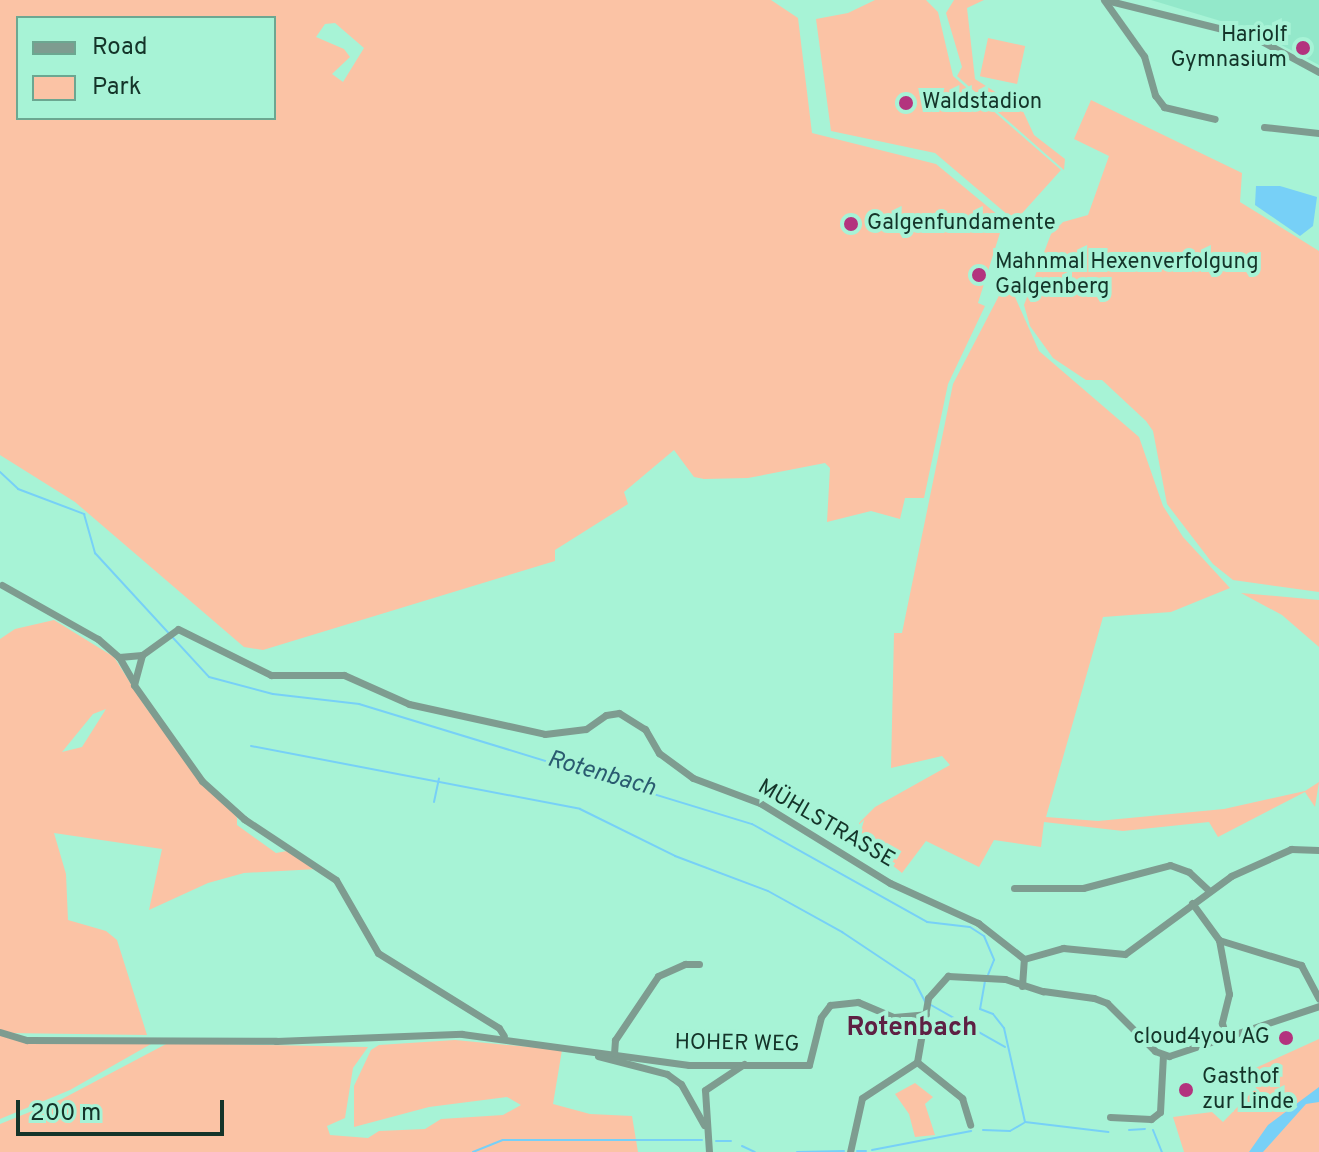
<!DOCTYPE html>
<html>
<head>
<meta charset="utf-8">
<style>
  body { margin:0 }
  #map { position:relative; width:1319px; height:1152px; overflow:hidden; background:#a7f3d6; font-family:Overpass,sans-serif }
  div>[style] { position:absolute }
  .built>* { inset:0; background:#93e8ca }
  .green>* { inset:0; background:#fbc3a5; transform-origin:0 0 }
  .water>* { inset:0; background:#77d0f7 }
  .stream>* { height:2px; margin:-1px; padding:0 1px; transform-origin:1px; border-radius:1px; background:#77d0f7 }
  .minor>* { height:7px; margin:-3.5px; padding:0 3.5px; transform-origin:3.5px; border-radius:3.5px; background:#7e9c90 }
  .dots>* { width:22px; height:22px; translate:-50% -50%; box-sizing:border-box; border:4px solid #a7f3d6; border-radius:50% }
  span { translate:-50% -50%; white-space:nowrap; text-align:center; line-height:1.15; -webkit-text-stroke:8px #a7f3d6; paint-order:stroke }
  .poi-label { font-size:22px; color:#143429 }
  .right { translate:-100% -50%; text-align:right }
  .left { translate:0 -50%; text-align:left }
  .street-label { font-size:22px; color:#143429 }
  .water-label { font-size:24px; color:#2a5b70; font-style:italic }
  .quarter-label { font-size:26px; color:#5e2043; font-weight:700 }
  .legend { position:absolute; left:16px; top:16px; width:260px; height:104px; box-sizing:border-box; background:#a7f3d6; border:2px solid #6ca791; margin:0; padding:10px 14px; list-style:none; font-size:24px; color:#143429 }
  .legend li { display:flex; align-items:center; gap:16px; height:40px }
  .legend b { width:40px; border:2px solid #6ca791 }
  .scale { position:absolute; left:16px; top:1100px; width:208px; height:36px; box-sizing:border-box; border:4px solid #143429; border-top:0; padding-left:10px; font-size:24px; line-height:28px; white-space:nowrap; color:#143429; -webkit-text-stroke:6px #a7f3d6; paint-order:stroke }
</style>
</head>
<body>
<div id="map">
  <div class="built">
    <div style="clip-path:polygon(1151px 0,1319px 0,1319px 65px,1257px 32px)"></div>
  </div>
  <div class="green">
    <div style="clip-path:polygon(evenodd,0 0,771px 0,798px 18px,812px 133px,936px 164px,1004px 220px,978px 303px,985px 306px,948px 384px,924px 498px,905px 498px,900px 519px,871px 511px,827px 522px,830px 468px,825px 463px,748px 478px,704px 479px,694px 477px,674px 450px,624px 492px,628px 504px,555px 550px,555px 561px,263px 650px,244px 647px,75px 502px,0 455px,0 0,274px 18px,274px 118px,18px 118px,18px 18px,274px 18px,0 0,335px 23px,364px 48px,343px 82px,332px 74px,350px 57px,344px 49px,316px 37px,325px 24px,335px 23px)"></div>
    <div style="clip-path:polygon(875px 0,926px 0,938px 12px,953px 76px,1061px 170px,1015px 221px,935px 153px,831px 131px,816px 19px,848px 13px)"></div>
    <div style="clip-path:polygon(954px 0,984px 0,967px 8px,975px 79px,1022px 109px,1034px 135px,1065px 159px,1064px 170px,957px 76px,962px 67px,946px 13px)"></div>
    <div style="left:988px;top:38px;width:38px;height:39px;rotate:12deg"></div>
    <div style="clip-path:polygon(1091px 100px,1242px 173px,1240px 202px,1319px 251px,1319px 592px,1233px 580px,1213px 564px,1167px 504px,1153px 431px,1146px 421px,1102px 380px,1086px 380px,1053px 358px,1030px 326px,1024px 305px,1051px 234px,1063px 222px,1088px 215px,1109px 156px,1074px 139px)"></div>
    <div style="clip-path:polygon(1004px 286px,1011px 288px,1039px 351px,1139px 437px,1163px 506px,1183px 537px,1230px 588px,1171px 612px,1103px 617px,1046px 817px,1098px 821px,1224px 809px,1305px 791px,1319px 782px,1315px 807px,1305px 792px,1218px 837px,1209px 822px,1123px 831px,1044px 822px,1041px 847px,994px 840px,979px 867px,926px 841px,902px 873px,860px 839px,859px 823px,875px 807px,950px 765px,942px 756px,891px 768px,894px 633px,902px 633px,953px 384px)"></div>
    <div style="clip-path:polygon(1241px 593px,1319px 600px,1319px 647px,1282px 615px)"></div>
    <div style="clip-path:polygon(evenodd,54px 620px,114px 657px,146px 708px,237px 818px,237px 825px,276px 853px,287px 851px,317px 869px,244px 873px,208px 883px,149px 910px,162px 849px,54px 833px,66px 874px,68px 920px,106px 931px,117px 940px,147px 1035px,7px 1033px,6px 1038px,151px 1044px,70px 1090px,0 1119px,0 639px,15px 629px,54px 620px,106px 709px,82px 747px,62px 752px,93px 714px,106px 709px)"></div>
    <div style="clip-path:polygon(1319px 1039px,1319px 1152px,1184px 1152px,1173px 1117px,1212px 1112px,1223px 1122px,1256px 1088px,1251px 1070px)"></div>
    <div style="clip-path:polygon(455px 1040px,562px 1050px,553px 1104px,590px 1114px,632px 1116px,638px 1152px,0 1152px,0 1124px,62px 1099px,168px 1043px,368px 1047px,353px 1068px,345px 1118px,327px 1126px,330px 1135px,368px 1138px,379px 1131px,425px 1129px,441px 1119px,503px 1115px,521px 1105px,507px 1097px,429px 1107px,354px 1127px,354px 1086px,371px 1050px,379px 1045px)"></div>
    <div style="clip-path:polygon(915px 1083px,933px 1097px,925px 1104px,935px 1135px,915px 1137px,909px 1114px,895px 1094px)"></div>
  </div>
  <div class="water">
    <div style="clip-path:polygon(1256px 186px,1280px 186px,1317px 197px,1313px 226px,1300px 236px,1255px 205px)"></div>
    <div style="clip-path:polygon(1319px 1087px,1319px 1102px,1306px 1104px,1263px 1152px,1249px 1152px,1268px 1125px)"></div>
  </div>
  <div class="stream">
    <div style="left:0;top:472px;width:25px;rotate:43deg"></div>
    <div style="left:18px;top:489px;width:71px;rotate:20.7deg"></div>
    <div style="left:84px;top:514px;width:41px;rotate:74.2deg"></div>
    <div style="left:95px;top:553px;width:168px;rotate:47.4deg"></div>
    <div style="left:209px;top:677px;width:66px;rotate:14.9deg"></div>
    <div style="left:273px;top:694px;width:87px;rotate:6.6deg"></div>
    <div style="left:359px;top:704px;width:411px;rotate:17deg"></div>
    <div style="left:752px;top:824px;width:201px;rotate:29.2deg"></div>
    <div style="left:927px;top:922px;width:43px;rotate:6.6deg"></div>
    <div style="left:970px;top:927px;width:17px;rotate:33deg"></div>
    <div style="left:984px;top:936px;width:26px;rotate:67deg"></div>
    <div style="left:994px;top:960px;width:16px;rotate:112deg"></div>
    <div style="left:251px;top:746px;width:335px;rotate:10.8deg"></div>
    <div style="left:580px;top:809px;width:106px;rotate:26.3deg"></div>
    <div style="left:675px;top:856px;width:99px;rotate:20.6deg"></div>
    <div style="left:768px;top:891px;width:85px;rotate:29deg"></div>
    <div style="left:842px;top:932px;width:87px;rotate:33.7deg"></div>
    <div style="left:914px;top:980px;width:25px;rotate:63deg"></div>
    <div style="left:434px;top:802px;width:24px;rotate:-78deg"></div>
    <div style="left:985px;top:981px;width:28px;rotate:100deg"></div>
    <div style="left:980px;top:1009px;width:14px;rotate:21deg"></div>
    <div style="left:993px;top:1014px;width:18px;rotate:52deg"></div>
    <div style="left:1004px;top:1028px;width:96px;rotate:77.4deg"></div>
    <div style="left:1025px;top:1122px;width:84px;rotate:6.9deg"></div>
    <div style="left:931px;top:1005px;width:85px;rotate:29.6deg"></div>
    <div style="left:983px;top:1130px;width:27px;rotate:2deg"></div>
    <div style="left:1010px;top:1131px;width:16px;rotate:-30deg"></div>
    <div style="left:1129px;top:1130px;width:16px;rotate:-4deg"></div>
    <div style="left:1153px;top:1130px;width:24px;rotate:68deg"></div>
    <div style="left:716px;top:1141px;width:15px"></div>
    <div style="left:742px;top:1146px;width:14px;rotate:25deg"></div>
    <div style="left:872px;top:1150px;width:101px;rotate:-10.9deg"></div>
    <div style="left:857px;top:1151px;width:9px"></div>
    <div style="left:473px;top:1152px;width:32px;rotate:-22deg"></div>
    <div style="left:503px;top:1140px;width:199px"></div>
    <div style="left:797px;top:1152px;width:47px;rotate:-1.2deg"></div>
  </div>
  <div class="minor">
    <div style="left:1104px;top:0;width:69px;rotate:54.5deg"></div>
    <div style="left:1144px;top:56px;width:41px;rotate:74.2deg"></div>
    <div style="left:1155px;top:95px;width:15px;rotate:53deg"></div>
    <div style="left:1164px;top:107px;width:52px;rotate:13.2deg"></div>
    <div style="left:1106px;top:0;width:153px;rotate:14deg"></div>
    <div style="left:1254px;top:37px;width:74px;rotate:28.3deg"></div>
    <div style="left:1264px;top:127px;width:55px;rotate:6.2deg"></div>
    <div style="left:2px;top:585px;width:110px;rotate:29.4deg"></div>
    <div style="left:98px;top:639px;width:28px;rotate:41deg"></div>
    <div style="left:119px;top:657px;width:23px;rotate:-5deg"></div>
    <div style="left:142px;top:655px;width:44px;rotate:-35.8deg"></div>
    <div style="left:178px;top:629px;width:104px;rotate:26.3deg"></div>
    <div style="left:271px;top:675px;width:73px"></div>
    <div style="left:344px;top:675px;width:71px;rotate:24deg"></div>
    <div style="left:409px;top:704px;width:139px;rotate:12.4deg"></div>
    <div style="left:545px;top:734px;width:41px;rotate:-7deg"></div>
    <div style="left:586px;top:729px;width:24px;rotate:-35deg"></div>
    <div style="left:606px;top:715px;width:13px;rotate:-9deg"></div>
    <div style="left:619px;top:713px;width:31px;rotate:32deg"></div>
    <div style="left:645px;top:729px;width:28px;rotate:60deg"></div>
    <div style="left:659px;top:753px;width:42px;rotate:36.3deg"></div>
    <div style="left:693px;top:778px;width:72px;rotate:20.5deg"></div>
    <div style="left:760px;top:803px;width:153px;rotate:31.6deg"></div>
    <div style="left:890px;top:883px;width:97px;rotate:24.4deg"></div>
    <div style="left:978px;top:923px;width:58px;rotate:38deg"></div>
    <div style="left:142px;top:655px;width:31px;rotate:105deg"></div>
    <div style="left:134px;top:685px;width:118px;rotate:54.7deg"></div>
    <div style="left:202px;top:781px;width:57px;rotate:42.1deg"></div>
    <div style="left:244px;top:819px;width:110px;rotate:33.5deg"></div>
    <div style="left:336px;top:880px;width:84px;rotate:60.1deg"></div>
    <div style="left:378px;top:953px;width:142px;rotate:31.8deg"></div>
    <div style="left:499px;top:1028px;width:9px;rotate:58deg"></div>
    <div style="left:119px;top:657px;width:30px;rotate:60deg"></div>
    <div style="left:1014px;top:888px;width:69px"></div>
    <div style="left:1083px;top:888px;width:90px;rotate:-14.8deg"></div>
    <div style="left:1170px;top:865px;width:20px;rotate:20deg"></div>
    <div style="left:1189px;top:872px;width:26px;rotate:43deg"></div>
    <div style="left:1192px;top:903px;width:46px;rotate:53.9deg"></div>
    <div style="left:1219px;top:940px;width:86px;rotate:17deg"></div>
    <div style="left:1301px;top:965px;width:38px;rotate:62deg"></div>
    <div style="left:1219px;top:940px;width:55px;rotate:79.5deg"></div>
    <div style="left:1229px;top:994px;width:30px;rotate:104deg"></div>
    <div style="left:1222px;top:1023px;width:15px;rotate:74deg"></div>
    <div style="left:1024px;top:959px;width:41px;rotate:-15.8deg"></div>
    <div style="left:1063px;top:948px;width:62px;rotate:5.5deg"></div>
    <div style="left:1125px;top:954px;width:132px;rotate:-36.3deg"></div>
    <div style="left:1231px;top:876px;width:66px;rotate:-24.2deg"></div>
    <div style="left:1291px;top:849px;width:28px;rotate:2deg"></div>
    <div style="left:1022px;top:986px;width:27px;rotate:-86deg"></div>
    <div style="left:0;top:1032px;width:28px;rotate:17deg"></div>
    <div style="left:27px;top:1040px;width:249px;rotate:0.2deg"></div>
    <div style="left:276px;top:1041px;width:186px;rotate:-2.2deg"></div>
    <div style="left:462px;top:1034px;width:229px;rotate:7.8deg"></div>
    <div style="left:689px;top:1065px;width:120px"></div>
    <div style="left:809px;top:1065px;width:49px;rotate:-76deg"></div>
    <div style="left:821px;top:1017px;width:15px;rotate:-53deg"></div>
    <div style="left:830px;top:1005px;width:28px;rotate:-6deg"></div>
    <div style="left:858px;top:1002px;width:39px;rotate:23deg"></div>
    <div style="left:894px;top:1017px;width:32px;rotate:-5deg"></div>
    <div style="left:614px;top:1054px;width:14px;rotate:-86deg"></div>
    <div style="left:615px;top:1040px;width:77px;rotate:-56.1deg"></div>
    <div style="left:658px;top:976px;width:30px;rotate:-24deg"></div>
    <div style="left:685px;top:964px;width:14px"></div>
    <div style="left:598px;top:1056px;width:71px;rotate:14.6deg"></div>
    <div style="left:667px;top:1074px;width:17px;rotate:36deg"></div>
    <div style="left:681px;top:1084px;width:47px;rotate:60.7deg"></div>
    <div style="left:917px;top:1062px;width:58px;rotate:38.7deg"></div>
    <div style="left:962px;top:1098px;width:28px;rotate:73deg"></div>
    <div style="left:1110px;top:1117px;width:41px;rotate:2.8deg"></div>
    <div style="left:1151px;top:1119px;width:11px;rotate:-38deg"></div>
    <div style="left:1160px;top:1112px;width:57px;rotate:-87deg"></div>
    <div style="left:709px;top:1152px;width:62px;rotate:-93.7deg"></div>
    <div style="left:705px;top:1090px;width:47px;rotate:-33.7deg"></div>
    <div style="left:850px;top:1152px;width:55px;rotate:-77.5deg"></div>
    <div style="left:862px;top:1098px;width:66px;rotate:-33.2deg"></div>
    <div style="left:917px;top:1062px;width:65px;rotate:-80.2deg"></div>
    <div style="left:928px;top:998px;width:30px;rotate:-48deg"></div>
    <div style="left:948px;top:976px;width:57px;rotate:3deg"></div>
    <div style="left:1005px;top:979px;width:40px;rotate:18deg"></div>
    <div style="left:1043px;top:991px;width:51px;rotate:7.8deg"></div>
    <div style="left:1094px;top:998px;width:14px;rotate:21deg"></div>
    <div style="left:1107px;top:1003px;width:68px;rotate:45deg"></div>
    <div style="left:1155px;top:1051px;width:15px;rotate:20deg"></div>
    <div style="left:1169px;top:1056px;width:158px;rotate:-18.4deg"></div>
  </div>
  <div class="dots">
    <div style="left:1303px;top:48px;background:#b3337e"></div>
    <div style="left:906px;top:103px;background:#b3337e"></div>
    <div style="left:851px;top:224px;background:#b3337e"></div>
    <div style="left:979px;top:275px;background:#b3337e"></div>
    <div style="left:1286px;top:1038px;background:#b3337e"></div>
    <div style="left:1186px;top:1090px;background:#b3337e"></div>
  </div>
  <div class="poi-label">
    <span class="right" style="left:1287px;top:48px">Hariolf<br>Gymnasium</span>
    <span class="left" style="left:922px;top:103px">Waldstadion</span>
    <span class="left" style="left:867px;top:224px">Galgenfundamente</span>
    <span class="left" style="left:995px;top:275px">Mahnmal Hexenverfolgung<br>Galgenberg</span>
    <span class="right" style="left:1270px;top:1038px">cloud4you AG</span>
    <span class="left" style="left:1202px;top:1090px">Gasthof<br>zur Linde</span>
  </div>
  <div class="street-label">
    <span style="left:826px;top:824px;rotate:30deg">MÜHLSTRASSE</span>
    <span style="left:737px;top:1044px;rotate:1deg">HOHER WEG</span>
  </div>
  <div class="water-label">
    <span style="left:601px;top:775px;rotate:16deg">Rotenbach</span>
  </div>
  <div class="quarter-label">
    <span style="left:912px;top:1029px">Rotenbach</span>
  </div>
  <ul class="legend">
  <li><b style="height:10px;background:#7e9c90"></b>Road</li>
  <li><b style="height:22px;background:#fbc3a5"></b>Park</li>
  </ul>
  <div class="scale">200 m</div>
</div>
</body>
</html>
